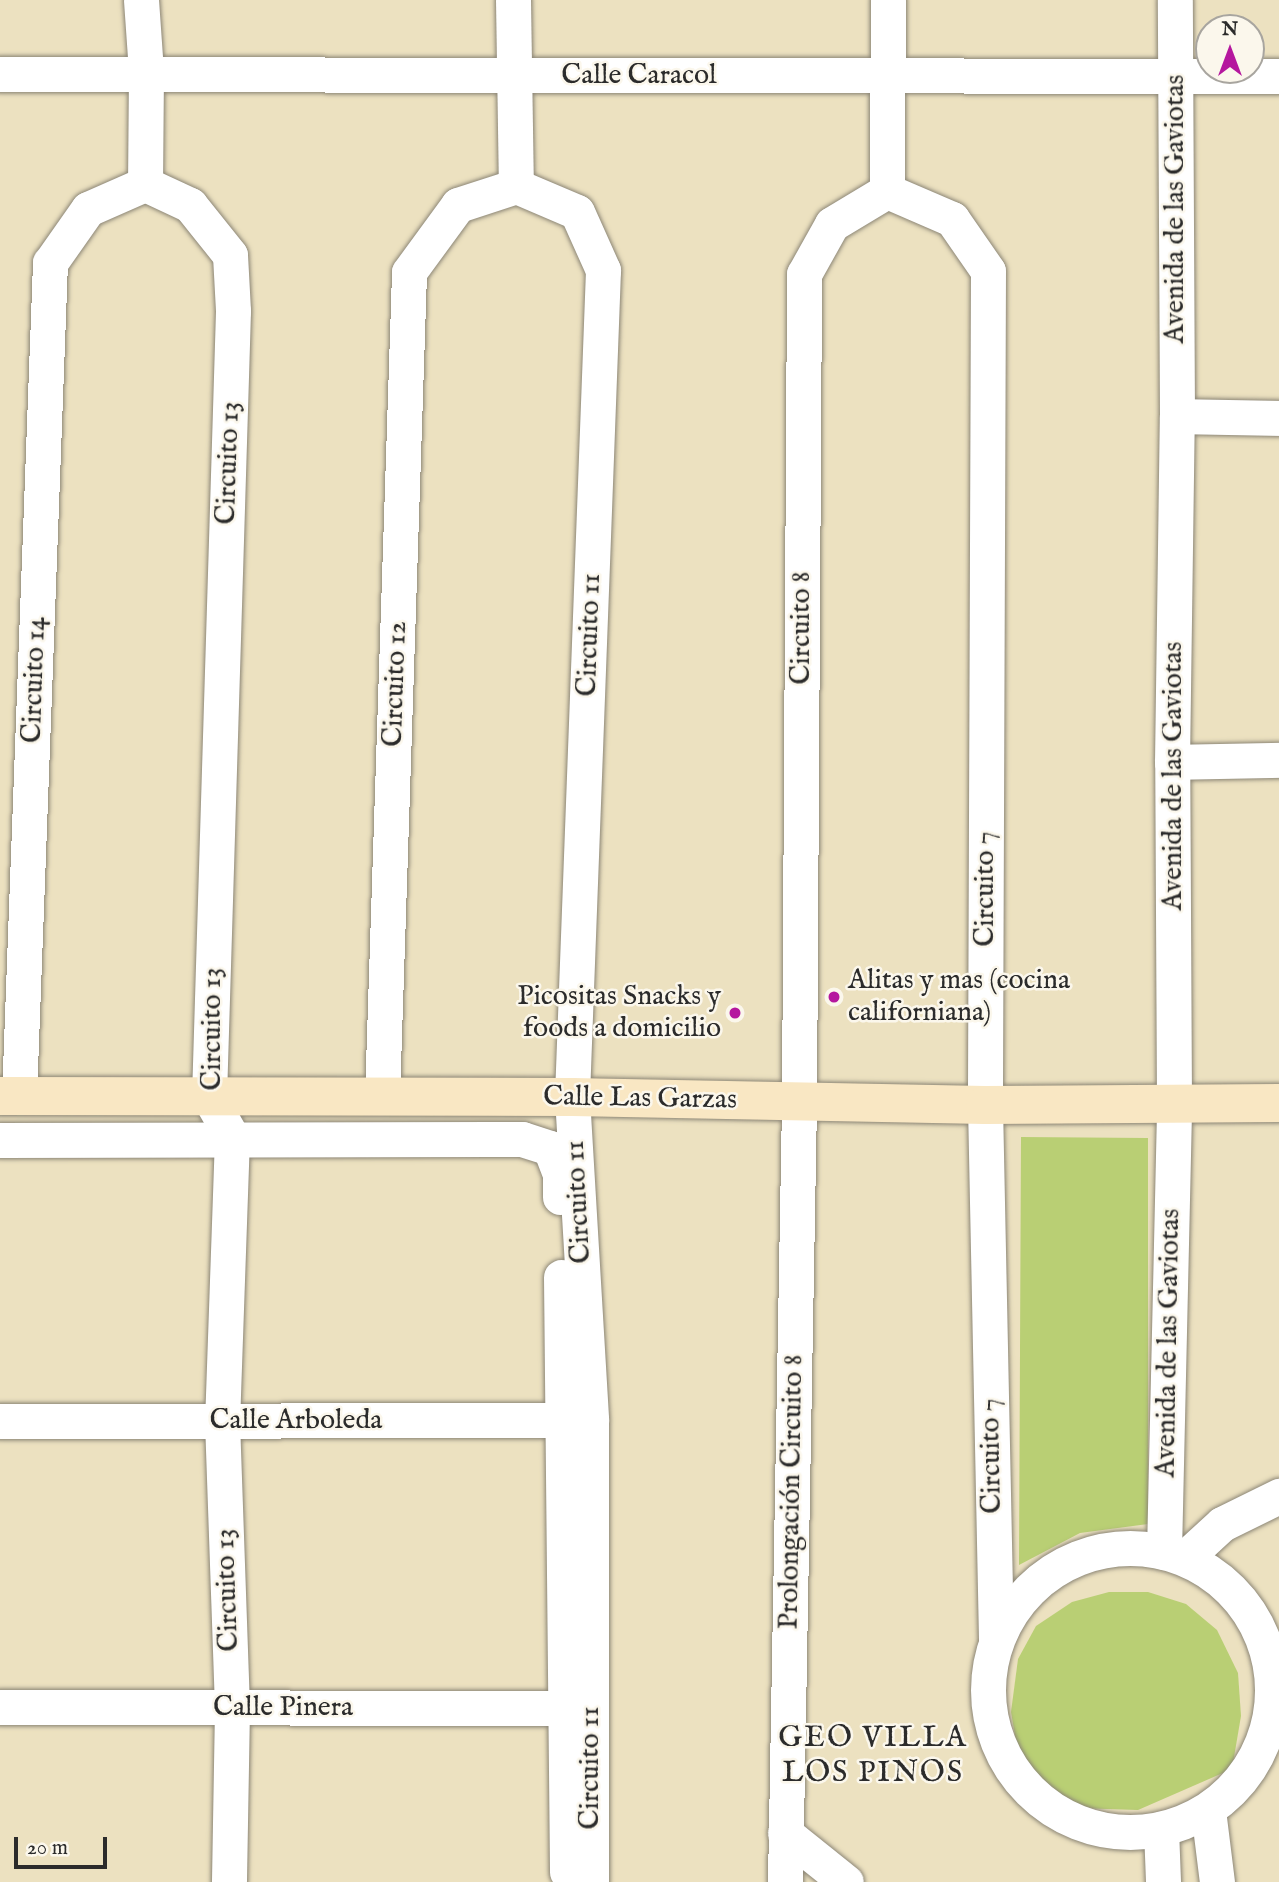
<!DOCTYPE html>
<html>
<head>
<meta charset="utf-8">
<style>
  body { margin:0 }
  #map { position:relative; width:1279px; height:1882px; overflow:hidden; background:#ece1c0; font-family:"IM FELL English",serif }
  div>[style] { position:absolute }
  .green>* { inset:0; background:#b9cf74 }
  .roads { filter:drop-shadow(0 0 2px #8c8676) drop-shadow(0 0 2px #8c8676) }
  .street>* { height:35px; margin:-17.5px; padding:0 17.5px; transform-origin:17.5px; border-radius:17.5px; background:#fff }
  .street>.ring { margin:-17.5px; padding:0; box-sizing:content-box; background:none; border:35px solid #fff; border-radius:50% }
  .secondary>* { height:38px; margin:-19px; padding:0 19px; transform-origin:19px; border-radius:19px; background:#f9e7c3 }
  .dots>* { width:19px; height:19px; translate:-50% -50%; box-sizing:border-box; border:4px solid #fbf7ec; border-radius:50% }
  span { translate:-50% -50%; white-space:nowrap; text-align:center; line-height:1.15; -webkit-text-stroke:5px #fbf7ec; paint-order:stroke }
  .street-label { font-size:28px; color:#2b2b2b }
  .poi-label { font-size:28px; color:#2b2b2b }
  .left { translate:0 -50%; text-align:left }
  .right { translate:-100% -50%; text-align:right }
  .neighbourhood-label { font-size:30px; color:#2b2b2b; letter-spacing:2px }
  .north { position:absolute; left:1195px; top:14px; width:70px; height:70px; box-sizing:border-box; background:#fbf7ec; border:2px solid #a8a59f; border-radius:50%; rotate:0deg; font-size:19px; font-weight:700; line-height:28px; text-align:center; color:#2b2b2b }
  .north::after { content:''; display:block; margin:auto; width:24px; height:32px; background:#b5179e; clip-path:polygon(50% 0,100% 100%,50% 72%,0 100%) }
  .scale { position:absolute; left:14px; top:1837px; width:93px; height:32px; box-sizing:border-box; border:4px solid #2b2b2b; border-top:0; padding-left:9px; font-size:21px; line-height:24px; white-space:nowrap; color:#2b2b2b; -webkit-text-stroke:5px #fbf7ec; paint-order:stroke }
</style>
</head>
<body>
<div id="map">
  <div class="green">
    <div style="clip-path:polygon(1021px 1137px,1148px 1138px,1148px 1524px,1080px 1533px,1019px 1565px)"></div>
    <div style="clip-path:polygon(1109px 1592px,1148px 1592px,1186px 1604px,1217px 1630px,1238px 1673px,1241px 1716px,1232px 1769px,1138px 1810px,1076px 1808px,1036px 1792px,1018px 1753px,1011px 1712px,1018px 1659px,1036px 1626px,1072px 1602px)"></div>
  </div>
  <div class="roads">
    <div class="street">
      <div style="left:141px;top:0;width:72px;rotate:86deg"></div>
      <div style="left:146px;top:72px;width:112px;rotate:90.5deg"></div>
      <div style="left:513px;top:0;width:186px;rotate:89.1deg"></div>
      <div style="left:0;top:74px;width:1279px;rotate:0.09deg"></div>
      <div style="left:145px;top:184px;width:50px;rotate:25deg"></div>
      <div style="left:190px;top:205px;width:64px;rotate:51.3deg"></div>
      <div style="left:230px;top:255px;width:56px;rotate:86.9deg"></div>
      <div style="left:233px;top:311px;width:786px;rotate:91.75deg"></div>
      <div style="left:209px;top:1097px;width:46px;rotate:60.1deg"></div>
      <div style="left:232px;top:1137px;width:284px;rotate:92deg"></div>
      <div style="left:222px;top:1421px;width:287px;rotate:88deg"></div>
      <div style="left:232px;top:1708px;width:174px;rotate:91deg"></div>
      <div style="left:516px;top:186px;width:66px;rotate:23.1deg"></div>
      <div style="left:577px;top:212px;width:64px;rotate:65.9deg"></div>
      <div style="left:603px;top:270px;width:828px;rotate:92.15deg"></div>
      <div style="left:572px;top:1097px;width:324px;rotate:86.6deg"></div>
      <div style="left:591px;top:1420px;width:462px;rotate:90deg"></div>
      <div style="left:887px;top:191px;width:71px;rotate:23.3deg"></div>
      <div style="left:952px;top:219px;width:63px;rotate:55.3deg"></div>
      <div style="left:988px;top:271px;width:834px;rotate:90.21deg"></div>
      <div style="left:985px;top:1105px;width:536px;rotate:88.82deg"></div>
      <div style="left:887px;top:191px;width:191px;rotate:-89.7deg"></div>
      <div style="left:1177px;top:416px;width:102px;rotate:1.1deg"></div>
      <div style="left:1172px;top:762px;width:107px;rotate:-1.1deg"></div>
      <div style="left:19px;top:1096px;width:834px;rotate:-87.87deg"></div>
      <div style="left:50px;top:263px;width:66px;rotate:-54.9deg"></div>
      <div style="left:88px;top:209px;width:62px;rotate:-23.7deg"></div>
      <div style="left:382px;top:1096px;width:824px;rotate:-88.12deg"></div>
      <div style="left:409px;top:272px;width:83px;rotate:-53.8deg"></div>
      <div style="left:458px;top:205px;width:61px;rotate:-18.1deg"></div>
      <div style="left:0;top:1140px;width:522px;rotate:-0.11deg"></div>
      <div style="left:522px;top:1139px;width:29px;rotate:18deg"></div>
      <div style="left:550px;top:1148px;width:28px;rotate:69deg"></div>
      <div style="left:560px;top:1174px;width:23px;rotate:90deg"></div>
      <div style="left:561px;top:1277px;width:595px;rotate:89.42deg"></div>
      <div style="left:0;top:1421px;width:584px;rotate:-0.1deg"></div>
      <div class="ring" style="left:988px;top:1548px;width:249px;height:249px"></div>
      <div style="left:1164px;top:1552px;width:450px;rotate:-88.7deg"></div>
      <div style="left:1174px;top:1102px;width:340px;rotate:-90.3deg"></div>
      <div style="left:1172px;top:762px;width:346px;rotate:-89.2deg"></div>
      <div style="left:1177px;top:416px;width:416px;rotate:-90.3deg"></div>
      <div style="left:1185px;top:1558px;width:50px;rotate:-42.6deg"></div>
      <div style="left:1222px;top:1524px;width:64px;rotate:-26.2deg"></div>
      <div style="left:0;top:1707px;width:565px;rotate:0.1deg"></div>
      <div style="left:1208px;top:1810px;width:73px;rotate:82.9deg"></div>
      <div style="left:1161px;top:1829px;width:53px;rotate:87.8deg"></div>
      <div style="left:785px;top:1833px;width:78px;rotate:38.8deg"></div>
      <div style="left:785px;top:1882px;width:779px;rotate:-88.97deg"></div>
      <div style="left:799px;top:1103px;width:829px;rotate:-89.65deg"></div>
      <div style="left:804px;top:274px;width:57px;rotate:-60.8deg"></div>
      <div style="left:832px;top:224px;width:64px;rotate:-31deg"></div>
    </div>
    <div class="secondary">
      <div style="left:0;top:1096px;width:572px;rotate:0.1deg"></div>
      <div style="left:572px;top:1097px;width:413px;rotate:1.1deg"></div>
      <div style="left:985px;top:1105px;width:294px;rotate:-0.4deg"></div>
    </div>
  </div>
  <div class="dots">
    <div style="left:834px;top:997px;background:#b5179e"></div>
    <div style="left:735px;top:1013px;background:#b5179e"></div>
  </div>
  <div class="street-label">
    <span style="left:639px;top:76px">Calle Caracol</span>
    <span style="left:1176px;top:209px;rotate:-90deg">Avenida de las Gaviotas</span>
    <span style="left:229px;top:463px;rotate:-88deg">Circuito 13</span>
    <span style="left:802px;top:628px;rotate:-90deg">Circuito 8</span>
    <span style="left:590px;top:635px;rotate:-88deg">Circuito 11</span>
    <span style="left:35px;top:680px;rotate:-88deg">Circuito 14</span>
    <span style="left:396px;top:684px;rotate:-88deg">Circuito 12</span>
    <span style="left:1174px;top:776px;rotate:-90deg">Avenida de las Gaviotas</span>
    <span style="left:986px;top:889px;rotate:-90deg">Circuito 7</span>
    <span style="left:213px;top:1029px;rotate:-90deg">Circuito 13</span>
    <span style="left:640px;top:1099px;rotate:1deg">Calle Las Garzas</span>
    <span style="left:579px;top:1202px;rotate:-93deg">Circuito 11</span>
    <span style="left:1169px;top:1343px;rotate:-89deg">Avenida de las Gaviotas</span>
    <span style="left:296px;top:1421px">Calle Arboleda</span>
    <span style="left:992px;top:1456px;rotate:-91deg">Circuito 7</span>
    <span style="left:792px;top:1492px;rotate:-89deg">Prolongación Circuito 8</span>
    <span style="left:228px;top:1590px;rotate:-92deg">Circuito 13</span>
    <span style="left:283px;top:1708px">Calle Pinera</span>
    <span style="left:591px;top:1768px;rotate:-90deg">Circuito 11</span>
  </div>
  <div class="poi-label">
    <span class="left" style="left:848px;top:997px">Alitas y mas (cocina<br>californiana)</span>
    <span class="right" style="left:721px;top:1013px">Picositas Snacks y<br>foods a domicilio</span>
  </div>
  <div class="neighbourhood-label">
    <span style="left:873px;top:1755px">GEO VILLA<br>LOS PINOS</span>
  </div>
  <div class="north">N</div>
  <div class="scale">20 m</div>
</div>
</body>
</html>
